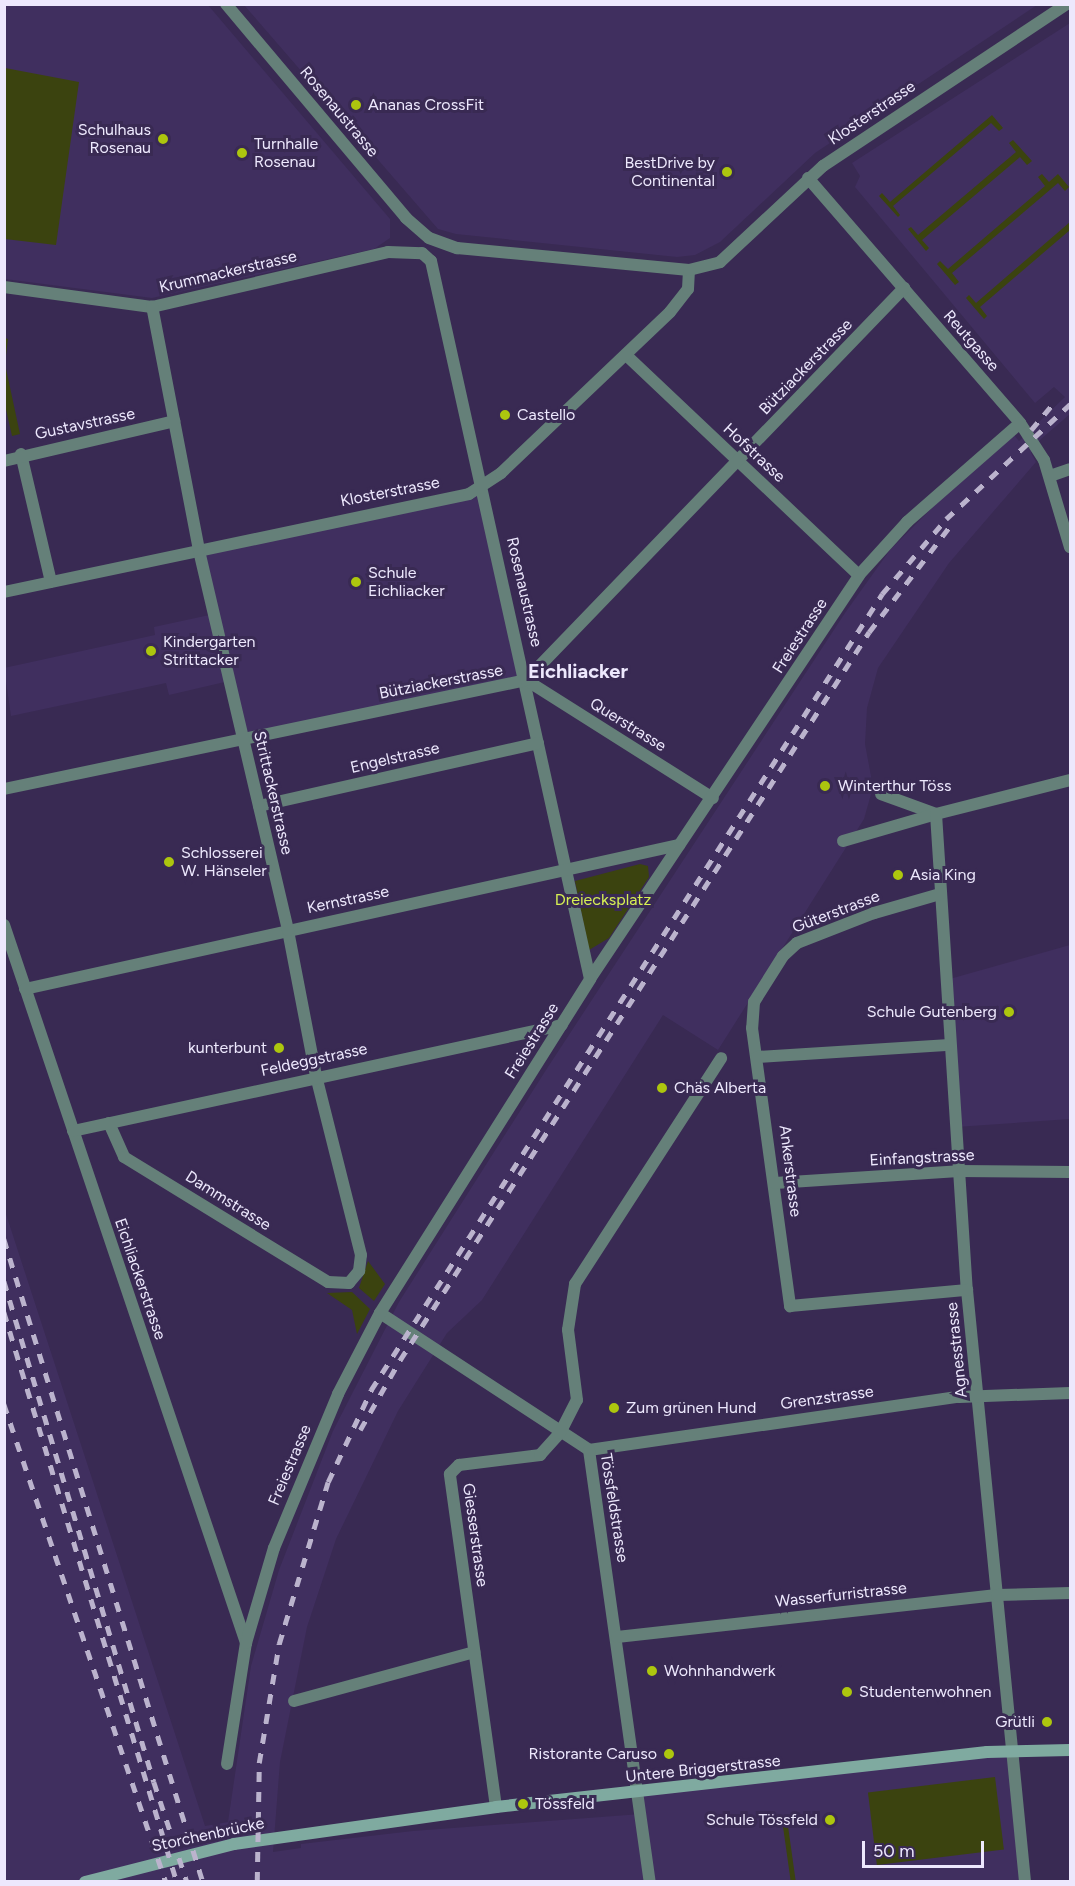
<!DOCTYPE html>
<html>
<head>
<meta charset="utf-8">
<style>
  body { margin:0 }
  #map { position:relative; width:1075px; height:1886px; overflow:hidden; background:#392a53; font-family:Figtree,sans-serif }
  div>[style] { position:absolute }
  .built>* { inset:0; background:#402f5f }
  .green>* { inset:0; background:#3b430f; transform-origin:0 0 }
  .minor>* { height:12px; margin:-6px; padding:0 6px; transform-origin:6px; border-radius:6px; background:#658079 }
  .tertiary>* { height:12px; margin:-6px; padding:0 6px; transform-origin:6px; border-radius:6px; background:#658079 }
  .secondary>* { height:12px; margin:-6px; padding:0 6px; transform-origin:6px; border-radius:6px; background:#7faaa0 }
  .rail>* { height:4.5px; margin-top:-2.25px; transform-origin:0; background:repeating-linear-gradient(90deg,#bbb3cd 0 10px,transparent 0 20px) }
  .dots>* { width:16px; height:16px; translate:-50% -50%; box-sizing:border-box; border:3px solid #392a53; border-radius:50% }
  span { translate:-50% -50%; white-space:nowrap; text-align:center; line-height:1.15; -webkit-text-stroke:6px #392a53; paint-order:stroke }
  .poi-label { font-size:16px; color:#ede8fd }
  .left { translate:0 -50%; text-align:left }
  .right { translate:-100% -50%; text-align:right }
  .street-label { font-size:16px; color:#ede8fd }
  .park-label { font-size:16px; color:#d6f053 }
  .quarter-label { font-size:20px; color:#ede8fd; font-weight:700 }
  .frame { position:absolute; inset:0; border:6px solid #ede8fd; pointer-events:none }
  .scale { position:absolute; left:862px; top:1841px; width:122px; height:27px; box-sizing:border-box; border:3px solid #ede8fd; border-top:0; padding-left:8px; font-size:18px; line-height:21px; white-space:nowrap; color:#ede8fd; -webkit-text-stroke:4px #392a53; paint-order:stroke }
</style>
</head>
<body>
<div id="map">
  <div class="built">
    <div style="clip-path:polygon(5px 5px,208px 5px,390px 219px,390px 238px,374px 249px,152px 298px,5px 279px)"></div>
    <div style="clip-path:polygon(244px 5px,1037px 5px,815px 153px,720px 242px,695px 255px,677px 257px,456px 234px,438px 229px)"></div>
    <div style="clip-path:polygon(1070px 23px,1070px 414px,1041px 439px,1031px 453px,1036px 462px,949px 563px,878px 668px,867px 708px,865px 744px,873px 787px,864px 819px,718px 1050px,663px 1015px,482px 1300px,447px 1333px,398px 1411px,336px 1539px,307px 1627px,280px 1762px,273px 1852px,301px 1848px,301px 1844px,413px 1831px,641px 1814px,639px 1793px,1011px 1751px,1025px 1881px,5px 1881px,4px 1208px,205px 1826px,228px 1822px,251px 1666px,279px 1570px,333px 1431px,399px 1302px,546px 1070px,845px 613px,890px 550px,945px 495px,1014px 435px,1019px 441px,1065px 397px,1054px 387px,1035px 403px,855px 187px,860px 176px,852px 163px)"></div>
    <div style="clip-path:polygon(483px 487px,526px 680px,243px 739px,229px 681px,169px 695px,166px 683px,11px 716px,4px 668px,155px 635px,154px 627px,214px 614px,199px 550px)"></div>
    <div style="clip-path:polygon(1070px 945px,1070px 1119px,956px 1127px,946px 980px)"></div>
  </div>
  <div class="green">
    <div style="clip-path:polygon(5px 68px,79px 82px,56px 245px,5px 239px)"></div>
    <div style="clip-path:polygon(992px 115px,1003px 128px,999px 131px,991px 123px,893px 206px,900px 215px,898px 217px,879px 196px,882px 193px,890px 202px)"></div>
    <div style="clip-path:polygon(1013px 140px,1032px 161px,1027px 165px,1020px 157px,922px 240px,929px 248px,926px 251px,908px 229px,911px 227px,918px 235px,1016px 152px,1009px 143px)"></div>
    <div style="clip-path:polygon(1042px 174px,1049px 182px,1058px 174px,1069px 187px,1065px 191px,1058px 183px,952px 273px,959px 282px,955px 285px,937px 264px,940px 261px,948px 269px,1045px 186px,1038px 177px)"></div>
    <div style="clip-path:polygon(1070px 222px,1070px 230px,980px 307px,987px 316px,984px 319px,966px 298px,969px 295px,976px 303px)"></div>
    <div style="clip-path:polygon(5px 338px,8px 339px,5px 364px,20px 434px,12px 436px,5px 405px)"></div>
    <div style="clip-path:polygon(640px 864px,648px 866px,649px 877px,609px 938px,589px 950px,575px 881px)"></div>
    <div style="clip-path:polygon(368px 1261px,385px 1284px,374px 1301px,359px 1288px)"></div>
    <div style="clip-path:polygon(352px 1292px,370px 1309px,357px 1334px,352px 1310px,327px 1293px)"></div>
    <div style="left:995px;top:1777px;width:73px;height:128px;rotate:83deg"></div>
    <div style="left:787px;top:1819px;width:63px;height:5px;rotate:82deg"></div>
  </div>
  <div class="minor">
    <div style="left:808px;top:178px;width:324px;rotate:49.1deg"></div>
    <div style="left:1020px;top:423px;width:44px;rotate:57deg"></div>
    <div style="left:1044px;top:460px;width:91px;rotate:73.4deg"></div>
    <div style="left:4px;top:287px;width:149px;rotate:7.7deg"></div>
    <div style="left:152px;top:307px;width:242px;rotate:-13.1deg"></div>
    <div style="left:388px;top:252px;width:34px;rotate:2deg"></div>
    <div style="left:422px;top:253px;width:12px;rotate:42deg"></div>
    <div style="left:431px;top:261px;width:735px;rotate:77.51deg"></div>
    <div style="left:626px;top:355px;width:320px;rotate:43.4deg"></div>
    <div style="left:21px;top:454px;width:131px;rotate:76.8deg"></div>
    <div style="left:4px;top:461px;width:175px;rotate:-13.2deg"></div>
    <div style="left:1050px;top:476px;width:21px;rotate:-19deg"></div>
    <div style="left:4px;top:592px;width:475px;rotate:-11.9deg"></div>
    <div style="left:469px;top:494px;width:38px;rotate:-33deg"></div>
    <div style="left:501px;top:473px;width:233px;rotate:-43.6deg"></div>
    <div style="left:670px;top:312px;width:29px;rotate:-52deg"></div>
    <div style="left:688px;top:289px;width:19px;rotate:-87deg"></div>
    <div style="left:526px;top:680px;width:221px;rotate:32.3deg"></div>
    <div style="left:4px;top:789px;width:533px;rotate:-11.79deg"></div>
    <div style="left:526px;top:680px;width:545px;rotate:-46.04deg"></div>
    <div style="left:881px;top:794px;width:59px;rotate:20deg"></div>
    <div style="left:936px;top:814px;width:138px;rotate:-14.2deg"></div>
    <div style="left:259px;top:806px;width:286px;rotate:-12.7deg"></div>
    <div style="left:843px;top:841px;width:97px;rotate:-16.2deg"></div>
    <div style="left:936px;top:814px;width:477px;rotate:86.3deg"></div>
    <div style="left:967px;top:1290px;width:595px;rotate:84.4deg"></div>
    <div style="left:940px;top:894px;width:69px;rotate:163.9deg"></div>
    <div style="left:874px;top:913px;width:83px;rotate:158.7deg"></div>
    <div style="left:797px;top:943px;width:19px;rotate:137deg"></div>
    <div style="left:783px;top:956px;width:54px;rotate:122.2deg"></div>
    <div style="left:754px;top:1002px;width:26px;rotate:94deg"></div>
    <div style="left:752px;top:1028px;width:281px;rotate:82.2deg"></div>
    <div style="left:790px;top:1306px;width:178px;rotate:-5.2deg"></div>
    <div style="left:4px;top:925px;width:758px;rotate:71.37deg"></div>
    <div style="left:25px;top:989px;width:670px;rotate:-12.42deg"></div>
    <div style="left:757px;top:1057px;width:193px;rotate:-3.6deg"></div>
    <div style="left:109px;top:1123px;width:37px;rotate:66deg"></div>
    <div style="left:124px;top:1157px;width:239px;rotate:31.5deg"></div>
    <div style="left:328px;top:1282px;width:21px;rotate:3deg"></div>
    <div style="left:349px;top:1283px;width:16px;rotate:-50deg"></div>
    <div style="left:359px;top:1271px;width:16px;rotate:-83deg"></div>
    <div style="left:361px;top:1255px;width:185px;rotate:-104.1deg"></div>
    <div style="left:316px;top:1076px;width:149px;rotate:-100.9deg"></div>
    <div style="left:288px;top:930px;width:390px;rotate:-103.2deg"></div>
    <div style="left:199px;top:550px;width:248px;rotate:-100.9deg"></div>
    <div style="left:73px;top:1131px;width:500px;rotate:-12.23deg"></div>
    <div style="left:775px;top:1183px;width:184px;rotate:-3.7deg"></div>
    <div style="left:959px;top:1171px;width:111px;rotate:0.5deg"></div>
    <div style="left:380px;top:1313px;width:250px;rotate:33.2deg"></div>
    <div style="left:589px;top:1450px;width:374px;rotate:-8.2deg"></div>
    <div style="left:959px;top:1397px;width:111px;rotate:-2.1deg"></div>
    <div style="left:589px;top:1450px;width:436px;rotate:82deg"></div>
    <div style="left:617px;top:1637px;width:382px;rotate:-6.3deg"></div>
    <div style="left:997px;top:1595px;width:73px;rotate:-1.6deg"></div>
    <div style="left:294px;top:1701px;width:187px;rotate:-15.2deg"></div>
    <div style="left:227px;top:1764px;width:122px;rotate:-81.1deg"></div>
    <div style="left:246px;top:1643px;width:99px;rotate:-73.6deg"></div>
    <div style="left:274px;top:1548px;width:167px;rotate:-67.4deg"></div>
    <div style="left:338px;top:1394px;width:91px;rotate:-62.6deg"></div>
    <div style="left:380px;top:1313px;width:395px;rotate:-57.8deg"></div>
    <div style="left:590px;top:979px;width:485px;rotate:-56.3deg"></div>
    <div style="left:859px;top:575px;width:72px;rotate:-47.8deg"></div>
    <div style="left:907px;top:522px;width:150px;rotate:-41.2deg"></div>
    <div style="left:496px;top:1807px;width:336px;rotate:-97.9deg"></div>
    <div style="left:450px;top:1474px;width:13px;rotate:-45deg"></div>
    <div style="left:459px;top:1465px;width:82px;rotate:-7deg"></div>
    <div style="left:540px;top:1455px;width:30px;rotate:-48deg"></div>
    <div style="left:560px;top:1433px;width:37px;rotate:-63deg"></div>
    <div style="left:577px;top:1400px;width:71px;rotate:-97.3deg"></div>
    <div style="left:568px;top:1330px;width:47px;rotate:-81.3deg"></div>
    <div style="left:575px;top:1284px;width:269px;rotate:-57.1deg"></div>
  </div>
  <div class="tertiary">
    <div style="left:226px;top:4px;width:280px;rotate:49.9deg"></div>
    <div style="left:406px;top:218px;width:30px;rotate:41deg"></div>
    <div style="left:429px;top:238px;width:30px;rotate:20deg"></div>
    <div style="left:457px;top:248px;width:233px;rotate:5.4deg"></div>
    <div style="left:689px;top:270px;width:32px;rotate:-14deg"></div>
    <div style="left:720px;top:262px;width:141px;rotate:-43deg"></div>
    <div style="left:823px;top:166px;width:293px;rotate:-33.6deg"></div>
  </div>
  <div class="secondary">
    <div style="left:85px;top:1882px;width:154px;rotate:-14.3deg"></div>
    <div style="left:234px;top:1844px;width:265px;rotate:-8deg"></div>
    <div style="left:496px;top:1807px;width:494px;rotate:-6.4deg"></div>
    <div style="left:987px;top:1752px;width:83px;rotate:-1.4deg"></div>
  </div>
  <div class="rail">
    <div style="left:1031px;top:430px;width:33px;rotate:-50deg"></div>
    <div style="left:4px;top:1239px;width:673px;rotate:72.8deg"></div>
    <div style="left:4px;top:1281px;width:523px;rotate:73.33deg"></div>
    <div style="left:154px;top:1782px;width:105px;rotate:71.7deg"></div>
    <div style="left:4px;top:1312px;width:596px;rotate:73.12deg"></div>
    <div style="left:4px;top:1404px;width:505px;rotate:71.28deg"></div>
    <div style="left:360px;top:1430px;width:81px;rotate:-60.3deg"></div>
    <div style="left:400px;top:1360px;width:866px;rotate:-57.21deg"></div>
    <div style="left:869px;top:632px;width:133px;rotate:-52.6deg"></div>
    <div style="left:257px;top:1882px;width:119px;rotate:-89deg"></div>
    <div style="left:259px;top:1763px;width:121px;rotate:-80.5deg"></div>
    <div style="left:279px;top:1644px;width:169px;rotate:-73.2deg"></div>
    <div style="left:328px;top:1482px;width:102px;rotate:-64.9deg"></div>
    <div style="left:371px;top:1390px;width:946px;rotate:-57.3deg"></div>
    <div style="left:882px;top:594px;width:99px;rotate:-49.5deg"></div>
    <div style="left:946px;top:519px;width:169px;rotate:-42.8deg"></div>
  </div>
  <div class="dots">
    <div style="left:356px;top:105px;background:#adc60e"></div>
    <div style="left:163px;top:139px;background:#adc60e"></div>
    <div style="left:242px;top:153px;background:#adc60e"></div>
    <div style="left:727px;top:172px;background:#adc60e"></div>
    <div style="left:505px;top:415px;background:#adc60e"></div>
    <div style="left:356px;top:582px;background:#adc60e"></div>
    <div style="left:151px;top:651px;background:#adc60e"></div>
    <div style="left:825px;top:786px;background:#adc60e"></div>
    <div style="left:169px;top:862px;background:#adc60e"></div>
    <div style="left:898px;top:875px;background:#adc60e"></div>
    <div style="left:1009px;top:1012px;background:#adc60e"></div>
    <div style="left:279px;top:1048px;background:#adc60e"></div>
    <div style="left:662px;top:1088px;background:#adc60e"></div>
    <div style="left:614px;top:1408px;background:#adc60e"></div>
    <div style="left:652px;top:1671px;background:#adc60e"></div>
    <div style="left:847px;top:1692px;background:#adc60e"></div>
    <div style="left:1047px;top:1722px;background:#adc60e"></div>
    <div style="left:669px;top:1754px;background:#adc60e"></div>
    <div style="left:523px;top:1804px;background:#adc60e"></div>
    <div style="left:830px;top:1820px;background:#adc60e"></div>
  </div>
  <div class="poi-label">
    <span class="left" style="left:368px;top:105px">Ananas CrossFit</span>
    <span class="right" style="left:151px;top:139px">Schulhaus<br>Rosenau</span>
    <span class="left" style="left:254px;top:153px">Turnhalle<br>Rosenau</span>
    <span class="right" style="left:715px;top:172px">BestDrive by<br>Continental</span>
    <span class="left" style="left:517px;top:415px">Castello</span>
    <span class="left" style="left:368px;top:582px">Schule<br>Eichliacker</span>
    <span class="left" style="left:163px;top:651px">Kindergarten<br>Strittacker</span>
    <span class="left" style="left:838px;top:786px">Winterthur Töss</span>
    <span class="left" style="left:181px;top:862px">Schlosserei<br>W. Hänseler</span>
    <span class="left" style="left:910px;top:875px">Asia King</span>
    <span class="right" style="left:997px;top:1012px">Schule Gutenberg</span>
    <span class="right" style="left:267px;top:1048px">kunterbunt</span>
    <span class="left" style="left:674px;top:1088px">Chäs Alberta</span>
    <span class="left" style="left:626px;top:1408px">Zum grünen Hund</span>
    <span class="left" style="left:664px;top:1671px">Wohnhandwerk</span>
    <span class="left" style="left:859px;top:1692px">Studentenwohnen</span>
    <span class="right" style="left:1035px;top:1722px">Grütli</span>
    <span class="right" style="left:657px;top:1754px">Ristorante Caruso</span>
    <span class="left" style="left:535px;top:1804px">Tössfeld</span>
    <span class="right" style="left:818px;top:1820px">Schule Tössfeld</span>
  </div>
  <div class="street-label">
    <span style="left:339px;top:112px;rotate:50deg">Rosenaustrasse</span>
    <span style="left:872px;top:113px;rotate:-34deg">Klosterstrasse</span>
    <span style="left:228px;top:272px;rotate:-13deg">Krummackerstrasse</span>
    <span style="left:971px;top:341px;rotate:49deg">Reutgasse</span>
    <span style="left:806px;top:367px;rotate:-46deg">Bütziackerstrasse</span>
    <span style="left:85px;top:424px;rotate:-12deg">Gustavstrasse</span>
    <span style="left:754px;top:453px;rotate:43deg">Hofstrasse</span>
    <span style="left:390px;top:492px;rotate:-11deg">Klosterstrasse</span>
    <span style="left:524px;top:592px;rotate:77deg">Rosenaustrasse</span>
    <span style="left:800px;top:636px;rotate:-57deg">Freiestrasse</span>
    <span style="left:441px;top:682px;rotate:-11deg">Bütziackerstrasse</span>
    <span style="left:628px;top:725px;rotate:32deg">Querstrasse</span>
    <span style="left:395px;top:758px;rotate:-13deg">Engelstrasse</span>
    <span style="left:273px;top:793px;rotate:77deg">Strittackerstrasse</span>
    <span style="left:348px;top:900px;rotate:-12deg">Kernstrasse</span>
    <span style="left:836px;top:912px;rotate:-21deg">Güterstrasse</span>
    <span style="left:532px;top:1041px;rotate:-58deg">Freiestrasse</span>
    <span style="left:314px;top:1060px;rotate:-12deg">Feldeggstrasse</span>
    <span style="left:922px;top:1158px;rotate:-3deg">Einfangstrasse</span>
    <span style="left:790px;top:1171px;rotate:83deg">Ankerstrasse</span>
    <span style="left:228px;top:1201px;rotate:32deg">Dammstrasse</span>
    <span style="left:140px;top:1279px;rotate:71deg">Eichliackerstrasse</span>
    <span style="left:957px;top:1350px;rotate:-96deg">Agnesstrasse</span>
    <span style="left:827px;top:1398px;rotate:-8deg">Grenzstrasse</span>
    <span style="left:290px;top:1465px;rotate:-67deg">Freiestrasse</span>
    <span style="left:614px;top:1508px;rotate:81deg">Tössfeldstrasse</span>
    <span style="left:475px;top:1535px;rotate:82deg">Giesserstrasse</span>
    <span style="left:841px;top:1595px;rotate:-6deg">Wasserfurristrasse</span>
    <span style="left:703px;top:1769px;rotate:-6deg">Untere Briggerstrasse</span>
    <span style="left:208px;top:1835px;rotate:-12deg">Storchenbrücke</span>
  </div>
  <div class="park-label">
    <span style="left:603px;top:900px">Dreiecksplatz</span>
  </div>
  <div class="quarter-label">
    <span style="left:578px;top:671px">Eichliacker</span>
  </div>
  <div class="frame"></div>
  <div class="scale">50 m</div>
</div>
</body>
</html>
